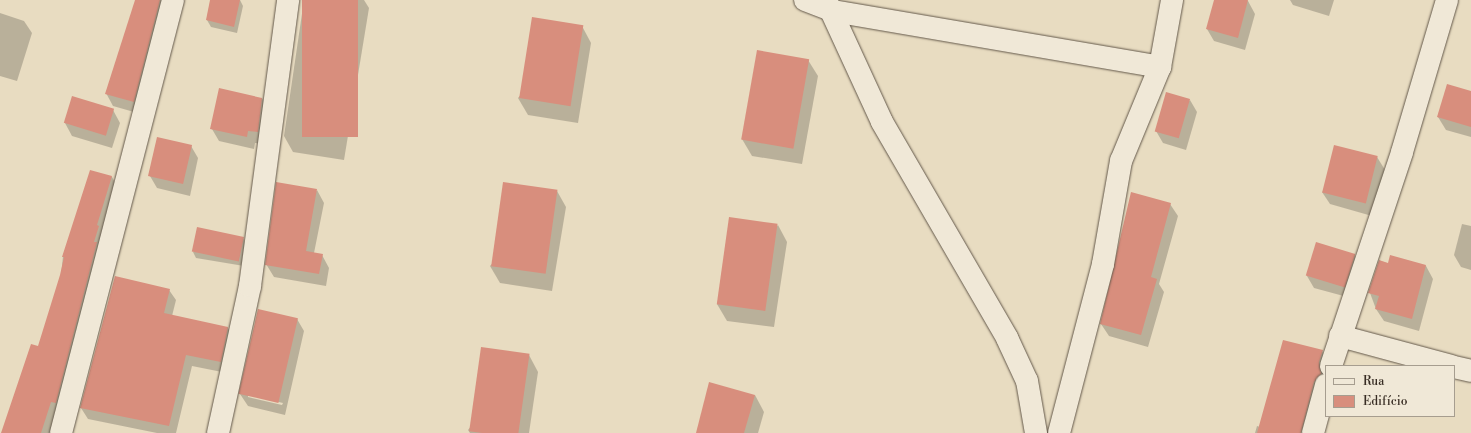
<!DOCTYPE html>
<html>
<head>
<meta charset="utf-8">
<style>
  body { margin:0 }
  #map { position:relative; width:1471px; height:433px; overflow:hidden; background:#e8dcc1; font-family:"Libre Bodoni",serif }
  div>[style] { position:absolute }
  .shadow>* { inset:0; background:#0003 }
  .building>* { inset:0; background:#d88e7d; transform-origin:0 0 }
  .roads { filter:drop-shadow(0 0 1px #63584a) drop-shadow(0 0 1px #63584a) }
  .street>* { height:22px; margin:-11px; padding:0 11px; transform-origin:11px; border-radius:11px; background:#f0e8d7 }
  span { translate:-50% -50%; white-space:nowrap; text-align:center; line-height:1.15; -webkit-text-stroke:3.5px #f0e8d7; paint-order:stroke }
  .legend { position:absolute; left:1325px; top:365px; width:130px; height:52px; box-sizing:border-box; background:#f0e8d7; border:1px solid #a69d8f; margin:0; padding:5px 7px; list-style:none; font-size:12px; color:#372c23 }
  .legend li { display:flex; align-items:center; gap:8px; height:20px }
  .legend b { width:20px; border:1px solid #a69d8f }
</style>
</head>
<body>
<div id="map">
  <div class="shadow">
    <div style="clip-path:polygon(136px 0,172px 0,141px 114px,113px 106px,106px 93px)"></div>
    <div style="clip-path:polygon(211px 0,240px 0,243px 6px,237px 33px,211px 27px,207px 20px)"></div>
    <div style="clip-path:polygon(304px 0,364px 0,369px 8px,344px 160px,293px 152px,284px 136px)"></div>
    <div style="clip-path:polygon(1215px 0,1248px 1px,1255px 14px,1245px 50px,1214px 41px,1207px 29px)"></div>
    <div style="clip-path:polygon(1290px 0,1334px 0,1329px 16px,1293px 5px)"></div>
    <div style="clip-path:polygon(0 13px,24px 21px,32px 33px,17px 81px,0 76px)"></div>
    <div style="clip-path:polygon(582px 26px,591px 43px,578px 123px,528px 115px,518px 98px)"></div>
    <div style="clip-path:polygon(808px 60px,818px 76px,802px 164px,752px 156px,742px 139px)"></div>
    <div style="clip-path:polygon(1471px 92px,1471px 137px,1446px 130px,1438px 117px)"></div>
    <div style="clip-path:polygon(262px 98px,269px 111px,265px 144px,255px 143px,254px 149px,219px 141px,212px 129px)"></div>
    <div style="clip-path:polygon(1190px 100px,1197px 112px,1186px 150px,1163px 143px,1156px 131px)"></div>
    <div style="clip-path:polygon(113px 110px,120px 123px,112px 148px,72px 136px,65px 123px)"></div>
    <div style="clip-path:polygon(191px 146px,198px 158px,190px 196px,157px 188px,150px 176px)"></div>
    <div style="clip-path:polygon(1377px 157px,1385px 170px,1372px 216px,1330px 204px,1322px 192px)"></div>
    <div style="clip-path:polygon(91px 171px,112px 177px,118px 188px,51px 433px,2px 433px,39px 348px,61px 276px,63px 256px)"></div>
    <div style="clip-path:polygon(317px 190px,324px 203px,314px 253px,322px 255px,329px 268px,326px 286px,274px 277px,266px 264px)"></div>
    <div style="clip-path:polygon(557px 191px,566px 207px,552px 291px,500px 283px,490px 266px)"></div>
    <div style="clip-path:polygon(1170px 204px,1178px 216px,1159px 284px,1164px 292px,1148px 347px,1109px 336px,1101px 324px)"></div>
    <div style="clip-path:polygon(1462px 224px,1471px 226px,1471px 270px,1461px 267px,1454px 255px)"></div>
    <div style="clip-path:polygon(778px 225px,787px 242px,774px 327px,727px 321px,717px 304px)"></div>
    <div style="clip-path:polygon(243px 238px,247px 245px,244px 266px,196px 258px,193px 252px)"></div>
    <div style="clip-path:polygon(1354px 254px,1362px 267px,1351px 298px,1314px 288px,1307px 276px)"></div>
    <div style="clip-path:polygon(1389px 264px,1426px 266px,1433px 279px,1419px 331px,1384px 321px,1376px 309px,1370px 293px)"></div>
    <div style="clip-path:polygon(169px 290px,176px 300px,172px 316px,228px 328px,234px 339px,227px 373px,192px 366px,176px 433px,157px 433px,88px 419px,81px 408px)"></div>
    <div style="clip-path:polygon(evenodd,297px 319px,304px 331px,285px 415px,248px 406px,240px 394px,297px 319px,248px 395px,283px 403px,282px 405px,248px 397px,248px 395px)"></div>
    <div style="clip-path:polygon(1322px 351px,1329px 363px,1311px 433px,1255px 433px,1257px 426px,1260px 427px)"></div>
    <div style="clip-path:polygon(529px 355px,538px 372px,529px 433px,470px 433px,468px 430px)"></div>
    <div style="clip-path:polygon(755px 395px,764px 412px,758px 433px,697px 433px)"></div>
  </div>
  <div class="building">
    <div style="clip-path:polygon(135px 0,160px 0,134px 102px,105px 94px)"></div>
    <div style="clip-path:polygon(210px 0,240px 0,234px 27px,206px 20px)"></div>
    <div style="left:302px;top:0;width:56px;height:137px"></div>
    <div style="clip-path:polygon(1214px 0,1248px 0,1238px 38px,1206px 29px)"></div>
    <div style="left:532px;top:17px;width:52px;height:82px;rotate:9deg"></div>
    <div style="left:757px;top:50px;width:53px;height:91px;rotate:10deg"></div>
    <div style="clip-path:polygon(1447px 84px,1471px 91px,1471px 127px,1437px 117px)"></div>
    <div style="clip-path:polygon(219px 88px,262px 98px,258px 132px,248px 131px,247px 137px,210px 129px)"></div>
    <div style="left:1166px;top:92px;width:25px;height:41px;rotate:16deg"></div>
    <div style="left:72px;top:96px;width:44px;height:28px;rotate:17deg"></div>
    <div style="left:157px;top:137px;width:36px;height:40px;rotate:13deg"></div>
    <div style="left:1334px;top:145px;width:45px;height:49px;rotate:14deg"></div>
    <div style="clip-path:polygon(90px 170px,112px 176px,97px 225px,99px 226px,94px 242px,97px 242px,56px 403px,51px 402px,41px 433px,1px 433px,31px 344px,38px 346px,60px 275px,64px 257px,62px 257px)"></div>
    <div style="clip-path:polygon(276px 182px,317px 189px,306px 251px,323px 254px,319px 274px,265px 265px)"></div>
    <div style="left:503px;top:182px;width:55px;height:85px;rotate:8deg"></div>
    <div style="clip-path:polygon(1131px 192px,1171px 203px,1151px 277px,1157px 279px,1141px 335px,1100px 324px)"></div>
    <div style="left:729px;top:217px;width:49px;height:88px;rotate:8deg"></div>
    <div style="left:197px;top:227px;width:48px;height:25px;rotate:12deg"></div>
    <div style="left:1316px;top:242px;width:41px;height:35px;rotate:17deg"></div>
    <div style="clip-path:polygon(1390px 255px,1426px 265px,1412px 319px,1375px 309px,1379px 296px,1368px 293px,1379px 260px,1388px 263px)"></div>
    <div style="clip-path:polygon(115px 276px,170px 289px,164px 313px,228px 327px,221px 362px,186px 355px,169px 426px,80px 408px)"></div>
    <div style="left:258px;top:309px;width:41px;height:87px;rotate:13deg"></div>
    <div style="clip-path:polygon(1283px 340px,1323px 350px,1319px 362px,1321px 374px,1314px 382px,1301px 433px,1257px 433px)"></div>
    <div style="left:481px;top:347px;width:49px;height:85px;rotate:8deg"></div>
    <div style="clip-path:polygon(709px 382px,755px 395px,744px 433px,696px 433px)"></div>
  </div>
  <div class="roads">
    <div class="street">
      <div style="left:805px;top:0;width:30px;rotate:21deg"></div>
      <div style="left:833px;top:11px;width:332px;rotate:9.7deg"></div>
      <div style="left:826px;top:0;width:134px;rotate:65.3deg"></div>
      <div style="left:882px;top:122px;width:250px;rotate:59.9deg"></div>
      <div style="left:1007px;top:338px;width:47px;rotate:65.1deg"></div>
      <div style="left:1027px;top:381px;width:53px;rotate:80.2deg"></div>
      <div style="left:1340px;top:336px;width:115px;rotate:15.1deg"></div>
      <div style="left:1331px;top:366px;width:225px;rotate:-71.6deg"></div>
      <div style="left:1402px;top:152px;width:159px;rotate:-73.5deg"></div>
      <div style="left:1454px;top:367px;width:17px;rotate:13deg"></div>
      <div style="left:61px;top:433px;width:447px;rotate:-75.5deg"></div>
      <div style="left:218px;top:433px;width:150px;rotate:-77.7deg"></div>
      <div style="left:250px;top:286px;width:289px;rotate:-82.4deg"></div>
      <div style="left:1059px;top:433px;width:175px;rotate:-75.4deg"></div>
      <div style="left:1103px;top:264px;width:105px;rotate:-80.1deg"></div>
      <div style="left:1121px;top:161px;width:102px;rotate:-67.5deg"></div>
      <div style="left:1160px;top:67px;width:68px;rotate:-79.8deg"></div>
      <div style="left:1313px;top:433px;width:50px;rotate:-74.8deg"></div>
    </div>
  </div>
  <ul class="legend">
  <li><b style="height:5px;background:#f0e8d7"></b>Rua</li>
  <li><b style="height:11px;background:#d88e7d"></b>Edifício</li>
  </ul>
</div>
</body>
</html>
